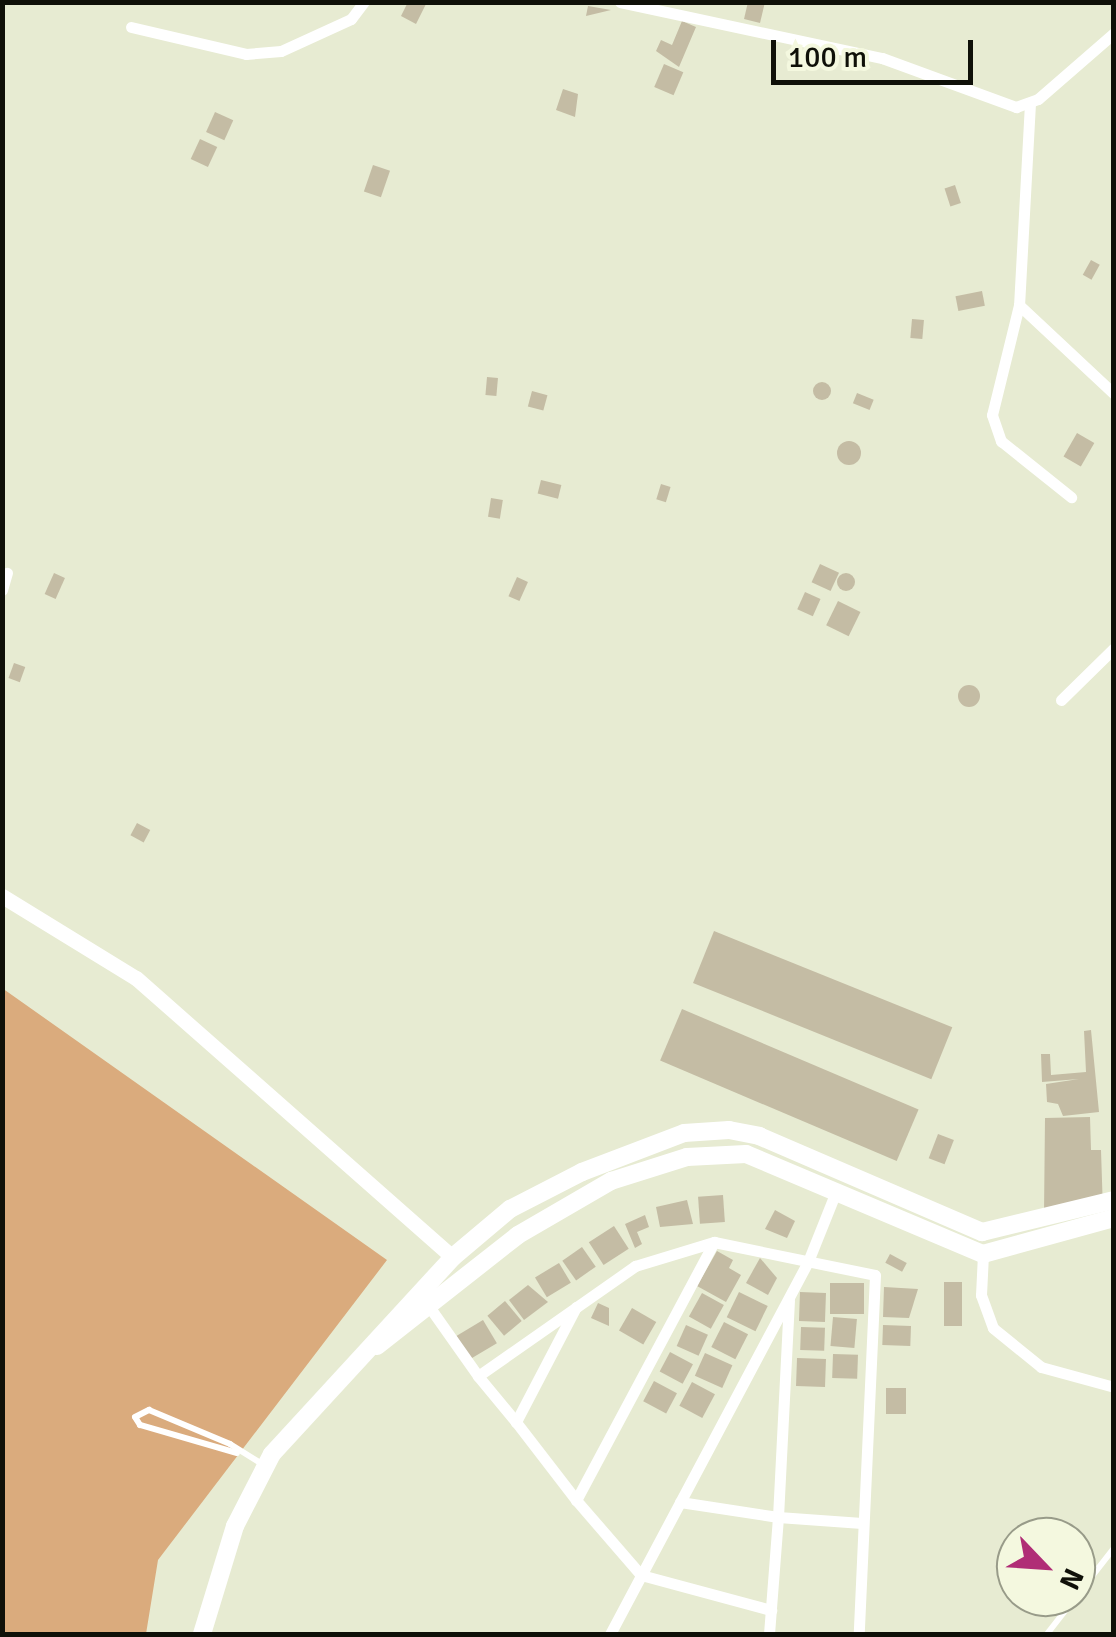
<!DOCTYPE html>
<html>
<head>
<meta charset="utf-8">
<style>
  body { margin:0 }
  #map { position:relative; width:1116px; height:1637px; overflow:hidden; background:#e7ebd2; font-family:Signika,sans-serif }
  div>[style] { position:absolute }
  .green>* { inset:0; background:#daab7d }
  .building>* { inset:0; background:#c4bca4; transform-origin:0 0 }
  .round { border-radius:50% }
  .service>* { height:6px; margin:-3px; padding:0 3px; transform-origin:3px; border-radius:3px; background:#fff }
  .minor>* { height:11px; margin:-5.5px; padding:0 5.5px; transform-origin:5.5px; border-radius:5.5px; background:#fff }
  .tertiary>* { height:15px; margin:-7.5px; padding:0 7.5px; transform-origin:7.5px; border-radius:7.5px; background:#fff }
  .secondary>* { height:18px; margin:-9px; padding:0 9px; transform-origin:9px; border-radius:9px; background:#fff }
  span { translate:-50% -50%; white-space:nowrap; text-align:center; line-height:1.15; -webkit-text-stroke:9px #f4f8df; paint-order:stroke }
  .frame { position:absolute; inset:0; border:5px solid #0f1008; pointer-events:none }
  .north { position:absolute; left:996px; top:1517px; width:100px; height:100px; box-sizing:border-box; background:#f4f8df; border:2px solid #989b89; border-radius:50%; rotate:115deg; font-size:28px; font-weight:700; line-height:40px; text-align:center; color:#0f1008 }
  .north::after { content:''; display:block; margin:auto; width:35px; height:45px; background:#b02d76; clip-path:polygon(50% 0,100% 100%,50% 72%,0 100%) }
  .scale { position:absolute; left:771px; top:40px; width:202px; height:45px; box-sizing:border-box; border:5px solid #0f1008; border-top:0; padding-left:12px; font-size:30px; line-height:35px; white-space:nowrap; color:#0f1008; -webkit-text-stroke:8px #f4f8df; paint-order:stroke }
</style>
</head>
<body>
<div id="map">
  <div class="green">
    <div style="clip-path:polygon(2px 988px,387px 1260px,158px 1560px,146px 1634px,3px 1634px)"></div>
  </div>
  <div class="building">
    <div style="clip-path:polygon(408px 2px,427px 2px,416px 24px,401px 16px)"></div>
    <div style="clip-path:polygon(748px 2px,765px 2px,760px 23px,744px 19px)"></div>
    <div style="clip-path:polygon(588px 6px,611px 10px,586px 16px)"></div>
    <div style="clip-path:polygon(682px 21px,696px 27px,679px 67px,656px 51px,661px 40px,672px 45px)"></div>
    <div style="left:664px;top:64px;width:21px;height:25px;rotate:23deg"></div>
    <div style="clip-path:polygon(563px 89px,578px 94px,575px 117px,556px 110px)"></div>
    <div style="left:215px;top:112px;width:20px;height:22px;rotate:24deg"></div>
    <div style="left:200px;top:139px;width:19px;height:22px;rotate:25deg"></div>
    <div style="left:373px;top:165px;width:18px;height:28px;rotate:19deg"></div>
    <div style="left:955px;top:185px;width:19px;height:11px;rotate:72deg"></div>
    <div style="left:1091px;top:260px;width:10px;height:17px;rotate:29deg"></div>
    <div style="left:982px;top:291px;width:15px;height:27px;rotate:79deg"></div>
    <div style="left:912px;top:319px;width:12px;height:19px;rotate:5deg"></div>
    <div style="left:487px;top:377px;width:11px;height:18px;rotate:5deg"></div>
    <div class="round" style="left:813px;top:382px;width:18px;height:18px"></div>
    <div style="left:532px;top:391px;width:16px;height:16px;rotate:15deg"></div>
    <div style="left:857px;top:393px;width:18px;height:11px;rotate:22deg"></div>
    <div style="left:1077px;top:433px;width:20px;height:27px;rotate:30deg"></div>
    <div class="round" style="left:837px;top:441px;width:24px;height:24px"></div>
    <div style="left:541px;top:480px;width:21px;height:14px;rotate:14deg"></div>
    <div style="left:661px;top:484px;width:10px;height:16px;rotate:17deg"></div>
    <div style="left:491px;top:498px;width:12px;height:19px;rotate:9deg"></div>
    <div style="left:820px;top:564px;width:21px;height:20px;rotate:25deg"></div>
    <div style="left:54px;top:573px;width:12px;height:23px;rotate:24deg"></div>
    <div class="round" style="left:837px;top:573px;width:18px;height:18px"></div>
    <div style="left:517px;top:577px;width:12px;height:21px;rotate:24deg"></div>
    <div style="left:805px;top:592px;width:17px;height:19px;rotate:24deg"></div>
    <div style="left:838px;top:601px;width:25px;height:27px;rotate:26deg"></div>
    <div style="left:14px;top:663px;width:12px;height:16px;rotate:20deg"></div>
    <div class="round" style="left:958px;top:685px;width:22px;height:22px"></div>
    <div style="left:137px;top:823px;width:15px;height:14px;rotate:28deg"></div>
    <div style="left:714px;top:931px;width:257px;height:56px;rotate:22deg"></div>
    <div style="left:682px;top:1009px;width:257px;height:56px;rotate:23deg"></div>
    <div style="clip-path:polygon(1091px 1030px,1099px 1112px,1063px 1116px,1058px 1104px,1047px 1102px,1046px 1084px,1079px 1079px,1042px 1082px,1041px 1054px,1050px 1054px,1051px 1075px,1086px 1072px,1084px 1031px)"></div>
    <div style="clip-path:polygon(1090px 1117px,1091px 1150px,1101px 1150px,1103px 1211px,1044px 1213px,1045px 1118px)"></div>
    <div style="left:938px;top:1134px;width:17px;height:26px;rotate:21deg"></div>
    <div style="left:723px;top:1195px;width:27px;height:25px;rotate:86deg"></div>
    <div style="clip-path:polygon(687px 1200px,693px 1224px,660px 1227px,656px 1207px)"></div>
    <div style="clip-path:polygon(775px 1210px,795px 1221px,787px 1238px,765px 1229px)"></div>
    <div style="clip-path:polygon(645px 1215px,649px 1227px,637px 1232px,642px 1244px,635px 1248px,625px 1224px)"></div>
    <div style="left:614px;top:1226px;width:27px;height:30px;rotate:57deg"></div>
    <div style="left:582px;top:1247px;width:24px;height:24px;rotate:55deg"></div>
    <div style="clip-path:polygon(717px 1251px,733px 1260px,729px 1268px,741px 1275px,726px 1302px,697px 1286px)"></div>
    <div style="left:890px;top:1254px;width:19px;height:10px;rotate:28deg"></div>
    <div style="clip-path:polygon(760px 1258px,777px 1278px,768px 1295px,746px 1283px)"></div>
    <div style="left:559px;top:1263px;width:23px;height:28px;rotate:59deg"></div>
    <div style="left:944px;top:1282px;width:18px;height:44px"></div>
    <div style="left:830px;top:1283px;width:34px;height:31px"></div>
    <div style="clip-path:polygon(528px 1285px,548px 1302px,524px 1320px,509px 1300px)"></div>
    <div style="clip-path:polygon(884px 1287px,918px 1289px,909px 1318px,883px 1317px)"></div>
    <div style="left:739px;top:1292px;width:32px;height:28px;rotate:26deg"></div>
    <div style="left:800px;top:1292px;width:26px;height:29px;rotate:2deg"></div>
    <div style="left:702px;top:1293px;width:25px;height:27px;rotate:29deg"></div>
    <div style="left:505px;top:1301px;width:26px;height:23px;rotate:50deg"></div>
    <div style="clip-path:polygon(598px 1303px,609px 1308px,609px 1326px,591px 1318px)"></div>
    <div style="left:632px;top:1308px;width:28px;height:26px;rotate:30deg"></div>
    <div style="left:833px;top:1317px;width:24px;height:29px;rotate:5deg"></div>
    <div style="left:483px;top:1320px;width:27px;height:31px;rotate:59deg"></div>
    <div style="left:724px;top:1322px;width:27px;height:28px;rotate:27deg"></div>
    <div style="left:686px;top:1325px;width:24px;height:23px;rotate:24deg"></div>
    <div style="left:883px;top:1325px;width:28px;height:20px;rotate:2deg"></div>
    <div style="left:801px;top:1327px;width:24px;height:23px;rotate:2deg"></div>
    <div style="left:670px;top:1352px;width:26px;height:22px;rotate:28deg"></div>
    <div style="left:705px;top:1353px;width:30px;height:25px;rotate:24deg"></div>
    <div style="left:833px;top:1354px;width:25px;height:24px;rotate:2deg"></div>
    <div style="left:797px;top:1358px;width:29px;height:28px;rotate:2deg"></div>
    <div style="left:654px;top:1381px;width:26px;height:23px;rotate:28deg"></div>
    <div style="left:692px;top:1382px;width:26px;height:27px;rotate:28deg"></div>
    <div style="left:886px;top:1388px;width:20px;height:26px"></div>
  </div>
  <div class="service">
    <div style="left:237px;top:1453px;width:101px;rotate:-163.9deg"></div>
    <div style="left:140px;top:1425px;width:9px;rotate:-122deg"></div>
    <div style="left:135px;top:1417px;width:16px;rotate:-27deg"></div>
    <div style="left:149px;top:1410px;width:88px;rotate:22.8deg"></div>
    <div style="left:230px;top:1444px;width:39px;rotate:32deg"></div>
    <div style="left:1047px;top:1634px;width:109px;rotate:-52.1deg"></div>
  </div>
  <div class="minor">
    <div style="left:620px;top:2px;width:268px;rotate:12.1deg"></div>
    <div style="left:882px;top:58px;width:143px;rotate:20.1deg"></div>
    <div style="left:1016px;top:107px;width:23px;rotate:-20deg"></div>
    <div style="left:1038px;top:99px;width:101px;rotate:-41deg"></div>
    <div style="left:131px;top:27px;width:118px;rotate:13.2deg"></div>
    <div style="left:246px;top:54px;width:35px;rotate:-5deg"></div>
    <div style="left:281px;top:51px;width:77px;rotate:-24.6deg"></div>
    <div style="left:351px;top:19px;width:21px;rotate:-53deg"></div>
    <div style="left:1030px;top:103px;width:202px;rotate:93.1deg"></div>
    <div style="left:1019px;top:305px;width:113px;rotate:103.8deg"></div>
    <div style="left:992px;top:415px;width:28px;rotate:71deg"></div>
    <div style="left:1001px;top:441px;width:90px;rotate:38.7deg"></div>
    <div style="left:1019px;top:305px;width:130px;rotate:43.1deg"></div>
    <div style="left:2px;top:590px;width:18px;rotate:-74deg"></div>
    <div style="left:1061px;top:700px;width:74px;rotate:-44.5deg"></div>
    <div style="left:714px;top:1242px;width:293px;rotate:118.1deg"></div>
    <div style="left:576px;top:1500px;width:99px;rotate:49.1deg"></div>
    <div style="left:641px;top:1575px;width:135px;rotate:15.1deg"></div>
    <div style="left:983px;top:1254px;width:41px;rotate:92.8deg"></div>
    <div style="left:981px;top:1295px;width:35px;rotate:70deg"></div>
    <div style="left:993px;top:1328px;width:62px;rotate:39.1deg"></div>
    <div style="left:1041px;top:1367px;width:76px;rotate:15.3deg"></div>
    <div style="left:428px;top:1305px;width:87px;rotate:54.8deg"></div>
    <div style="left:576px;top:1307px;width:130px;rotate:117.6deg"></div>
    <div style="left:516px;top:1422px;width:98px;rotate:52.4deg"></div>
    <div style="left:516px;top:1422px;width:60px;rotate:-129.6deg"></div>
    <div style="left:478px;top:1376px;width:192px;rotate:-35deg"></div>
    <div style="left:635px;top:1266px;width:83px;rotate:-16.9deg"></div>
    <div style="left:714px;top:1242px;width:164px;rotate:11.6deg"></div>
    <div style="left:875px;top:1275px;width:359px;rotate:92.6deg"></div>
    <div style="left:680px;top:1502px;width:99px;rotate:8.7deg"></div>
    <div style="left:778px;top:1517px;width:217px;rotate:-87.1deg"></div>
    <div style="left:610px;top:1634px;width:425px;rotate:-62deg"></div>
    <div style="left:809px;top:1259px;width:75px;rotate:-68.2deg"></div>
    <div style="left:769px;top:1634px;width:117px;rotate:-85.6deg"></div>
    <div style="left:778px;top:1517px;width:84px;rotate:4.1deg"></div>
  </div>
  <div class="tertiary">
    <div style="left:2px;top:896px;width:157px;rotate:31.5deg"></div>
    <div style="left:136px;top:978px;width:422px;rotate:41.4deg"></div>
  </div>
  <div class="secondary">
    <div style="left:377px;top:1346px;width:179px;rotate:-38.2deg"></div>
    <div style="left:518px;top:1235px;width:108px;rotate:-30.1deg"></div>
    <div style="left:611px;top:1181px;width:80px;rotate:-17.5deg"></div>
    <div style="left:687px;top:1157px;width:59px;rotate:-2.9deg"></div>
    <div style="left:746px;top:1154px;width:257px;rotate:22.9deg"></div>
    <div style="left:983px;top:1254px;width:136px;rotate:-15.4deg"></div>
    <div style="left:202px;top:1634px;width:113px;rotate:-73deg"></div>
    <div style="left:235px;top:1526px;width:81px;rotate:-62.8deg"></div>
    <div style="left:272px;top:1454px;width:268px;rotate:-47.4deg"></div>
    <div style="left:453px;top:1257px;width:75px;rotate:-40.1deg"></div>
    <div style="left:510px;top:1209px;width:81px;rotate:-27.2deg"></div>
    <div style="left:582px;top:1172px;width:109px;rotate:-20.9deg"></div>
    <div style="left:684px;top:1133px;width:45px;rotate:-3.8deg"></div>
    <div style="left:729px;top:1130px;width:31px;rotate:11deg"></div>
    <div style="left:759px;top:1136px;width:243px;rotate:23.3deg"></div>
    <div style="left:982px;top:1232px;width:136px;rotate:-13.6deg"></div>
  </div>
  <div class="frame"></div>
  <div class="north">N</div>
  <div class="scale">100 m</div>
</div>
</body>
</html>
